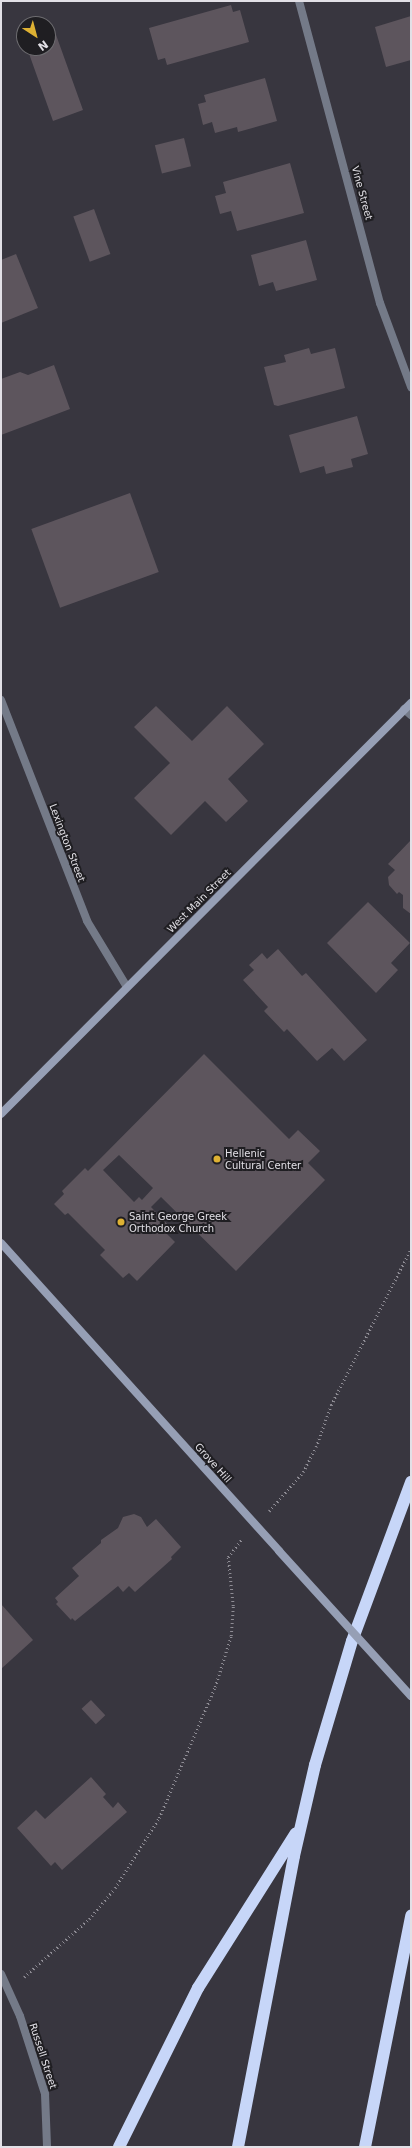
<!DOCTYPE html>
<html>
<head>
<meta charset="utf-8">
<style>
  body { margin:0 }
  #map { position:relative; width:412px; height:2148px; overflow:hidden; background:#38363f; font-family:"DejaVu Sans",sans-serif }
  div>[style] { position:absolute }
  .building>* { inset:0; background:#5d555d; transform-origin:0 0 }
  .path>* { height:2.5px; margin-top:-1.25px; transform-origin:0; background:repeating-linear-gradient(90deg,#8e8c94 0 1px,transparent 0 4px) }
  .street>* { height:8px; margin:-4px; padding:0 4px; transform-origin:4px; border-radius:4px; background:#747a88 }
  .secondary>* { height:8px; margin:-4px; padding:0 4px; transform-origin:4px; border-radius:4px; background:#969fb5 }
  .highway>* { height:12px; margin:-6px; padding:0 6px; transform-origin:6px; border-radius:6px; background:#c7d6f8 }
  .secondary-bridge>* { height:8px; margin:-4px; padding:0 4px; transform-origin:4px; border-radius:4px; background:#969fb5 }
  .dots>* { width:11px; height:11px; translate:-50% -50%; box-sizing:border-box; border:2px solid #1f1e22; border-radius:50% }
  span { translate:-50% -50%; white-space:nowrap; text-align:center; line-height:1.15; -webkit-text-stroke:4px #1f1e22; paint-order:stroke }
  .street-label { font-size:10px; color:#e2e0e6 }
  .poi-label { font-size:10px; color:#e2e0e6 }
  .left { translate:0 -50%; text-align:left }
  .frame { position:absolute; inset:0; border:2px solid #e2e0e6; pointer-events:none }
  .north { position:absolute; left:16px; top:16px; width:40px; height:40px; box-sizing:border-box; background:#1f1e22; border:1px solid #6d6c70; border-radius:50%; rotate:144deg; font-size:11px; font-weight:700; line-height:16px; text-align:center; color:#e2e0e6 }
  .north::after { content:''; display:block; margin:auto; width:14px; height:18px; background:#deb133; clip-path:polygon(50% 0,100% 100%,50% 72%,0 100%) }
</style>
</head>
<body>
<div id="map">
  <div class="building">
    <div style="clip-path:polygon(231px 5px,233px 12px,240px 10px,249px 42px,167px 65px,165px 58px,158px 60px,149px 28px)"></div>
    <div style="clip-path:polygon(411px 16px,411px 60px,386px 67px,375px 27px)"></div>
    <div style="clip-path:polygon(55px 32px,83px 110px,53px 121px,27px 48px,48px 48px,48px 35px)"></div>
    <div style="clip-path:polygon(265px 78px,277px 121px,238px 132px,237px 127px,215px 133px,212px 122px,203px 125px,198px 104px,206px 102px,204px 95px)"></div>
    <div style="left:184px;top:138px;width:29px;height:30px;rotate:76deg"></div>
    <div style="clip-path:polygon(290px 163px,304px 213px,237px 231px,231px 211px,220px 214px,215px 196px,226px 193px,223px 182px)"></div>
    <div style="left:94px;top:209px;width:48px;height:22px;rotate:70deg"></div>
    <div style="clip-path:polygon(306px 240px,317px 280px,276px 291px,273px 282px,259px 286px,251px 255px)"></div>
    <div style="clip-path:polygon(16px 254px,38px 308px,1px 323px,1px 260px)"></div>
    <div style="clip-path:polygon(309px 348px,311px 354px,335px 348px,345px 388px,278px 406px,274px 405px,264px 367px,286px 362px,284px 355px)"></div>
    <div style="clip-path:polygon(54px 365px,70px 409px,1px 435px,1px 379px,20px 372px,28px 375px)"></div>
    <div style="clip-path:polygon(357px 416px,368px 454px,351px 459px,353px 467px,326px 474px,324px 466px,300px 473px,289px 435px)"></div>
    <div style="left:130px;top:493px;width:84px;height:105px;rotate:70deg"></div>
    <div style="clip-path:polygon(156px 706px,192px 741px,227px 706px,264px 744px,228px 779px,248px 801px,226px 822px,205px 801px,171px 835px,134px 798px,170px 763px,134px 727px)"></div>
    <div style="clip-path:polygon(411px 840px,411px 914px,403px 908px,403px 895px,399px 892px,397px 894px,389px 885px,388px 877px,395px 870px,388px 864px)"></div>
    <div style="clip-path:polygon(368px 902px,410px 943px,391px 963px,398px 970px,376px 993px,327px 943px)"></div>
    <div style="clip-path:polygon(278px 949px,302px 976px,306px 973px,367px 1040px,344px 1061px,332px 1048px,317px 1061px,287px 1029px,284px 1032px,264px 1011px,268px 1007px,243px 980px,254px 970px,249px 965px,262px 953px,267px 959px)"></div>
    <div style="clip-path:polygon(evenodd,204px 1054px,289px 1139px,298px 1130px,320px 1151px,308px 1163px,325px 1180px,236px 1271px,161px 1197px,151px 1207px,172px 1229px,167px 1234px,175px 1242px,137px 1281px,129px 1273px,123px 1278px,100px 1255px,105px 1250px,68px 1213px,65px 1215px,54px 1204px,64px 1194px,62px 1191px,85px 1168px,88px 1171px,204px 1054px,119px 1155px,153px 1188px,142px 1200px,139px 1197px,134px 1202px,103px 1170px,119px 1155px)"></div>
    <div style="clip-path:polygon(134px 1514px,141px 1517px,147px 1527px,156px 1519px,181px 1547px,171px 1557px,172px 1559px,135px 1592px,129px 1586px,123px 1592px,118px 1586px,75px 1621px,72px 1618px,71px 1620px,56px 1604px,58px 1602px,55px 1598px,79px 1576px,72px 1568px,101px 1543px,101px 1540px,118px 1528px,123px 1517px)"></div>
    <div style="clip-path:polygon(1px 1604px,33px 1640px,1px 1669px)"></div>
    <div style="left:91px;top:1700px;width:21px;height:13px;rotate:47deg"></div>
    <div style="clip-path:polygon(91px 1777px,106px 1794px,103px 1797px,113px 1808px,118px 1802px,127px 1812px,62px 1870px,55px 1862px,51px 1866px,17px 1828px,36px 1810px,45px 1819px)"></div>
  </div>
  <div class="path">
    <div style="left:269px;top:1511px;width:52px;rotate:-48.9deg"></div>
    <div style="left:303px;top:1472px;width:28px;rotate:-63deg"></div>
    <div style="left:316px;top:1447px;width:45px;rotate:-70.3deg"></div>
    <div style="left:331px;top:1405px;width:175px;rotate:-62.9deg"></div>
    <div style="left:24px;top:1977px;width:87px;rotate:-41.7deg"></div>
    <div style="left:89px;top:1919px;width:40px;rotate:-50deg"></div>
    <div style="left:115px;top:1888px;width:83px;rotate:-57.8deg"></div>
    <div style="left:159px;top:1818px;width:142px;rotate:-66.9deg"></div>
    <div style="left:215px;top:1687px;width:53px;rotate:-72.6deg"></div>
    <div style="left:231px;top:1636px;width:30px;rotate:-86deg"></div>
    <div style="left:233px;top:1606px;width:49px;rotate:-95.8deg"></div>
    <div style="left:228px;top:1557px;width:23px;rotate:-52deg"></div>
  </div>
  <div class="street">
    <div style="left:299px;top:1px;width:313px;rotate:75deg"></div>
    <div style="left:380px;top:303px;width:90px;rotate:69.7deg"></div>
    <div style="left:1px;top:700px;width:237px;rotate:68.7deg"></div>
    <div style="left:87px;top:921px;width:77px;rotate:58.8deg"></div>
    <div style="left:404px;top:709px;width:9px;rotate:41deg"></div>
    <div style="left:1px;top:1974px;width:46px;rotate:65.7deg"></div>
    <div style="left:20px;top:2016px;width:82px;rotate:72.2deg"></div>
    <div style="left:45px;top:2094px;width:53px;rotate:87.8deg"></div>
  </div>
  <div class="secondary">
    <div style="left:1px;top:1114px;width:581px;rotate:-45.07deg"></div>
    <div style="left:1px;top:1243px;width:415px;rotate:47.9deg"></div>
  </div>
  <div class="highway">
    <div style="left:119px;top:2147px;width:178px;rotate:-63.6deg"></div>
    <div style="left:198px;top:1988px;width:183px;rotate:-57.7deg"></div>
    <div style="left:238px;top:2147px;width:296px;rotate:-79.1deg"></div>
    <div style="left:294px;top:1856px;width:93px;rotate:-77deg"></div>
    <div style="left:315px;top:1765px;width:129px;rotate:-73.4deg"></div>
    <div style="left:352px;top:1641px;width:170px;rotate:-69.6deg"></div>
    <div style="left:365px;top:2147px;width:236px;rotate:-78.7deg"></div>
  </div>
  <div class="secondary-bridge">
    <div style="left:279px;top:1551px;width:196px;rotate:47.7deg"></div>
  </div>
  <div class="dots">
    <div style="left:217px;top:1159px;background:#deb133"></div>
    <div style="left:121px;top:1222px;background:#deb133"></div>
  </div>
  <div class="street-label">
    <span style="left:362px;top:193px;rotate:75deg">Vine Street</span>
    <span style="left:67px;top:843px;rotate:69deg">Lexington Street</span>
    <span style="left:199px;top:901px;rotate:-45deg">West Main Street</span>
    <span style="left:213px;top:1463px;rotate:48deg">Grove Hill</span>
    <span style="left:43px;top:2056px;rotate:72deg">Russell Street</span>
  </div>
  <div class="poi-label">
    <span class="left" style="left:225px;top:1159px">Hellenic<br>Cultural Center</span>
    <span class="left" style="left:129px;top:1222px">Saint George Greek<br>Orthodox Church</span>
  </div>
  <div class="frame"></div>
  <div class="north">N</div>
</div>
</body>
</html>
